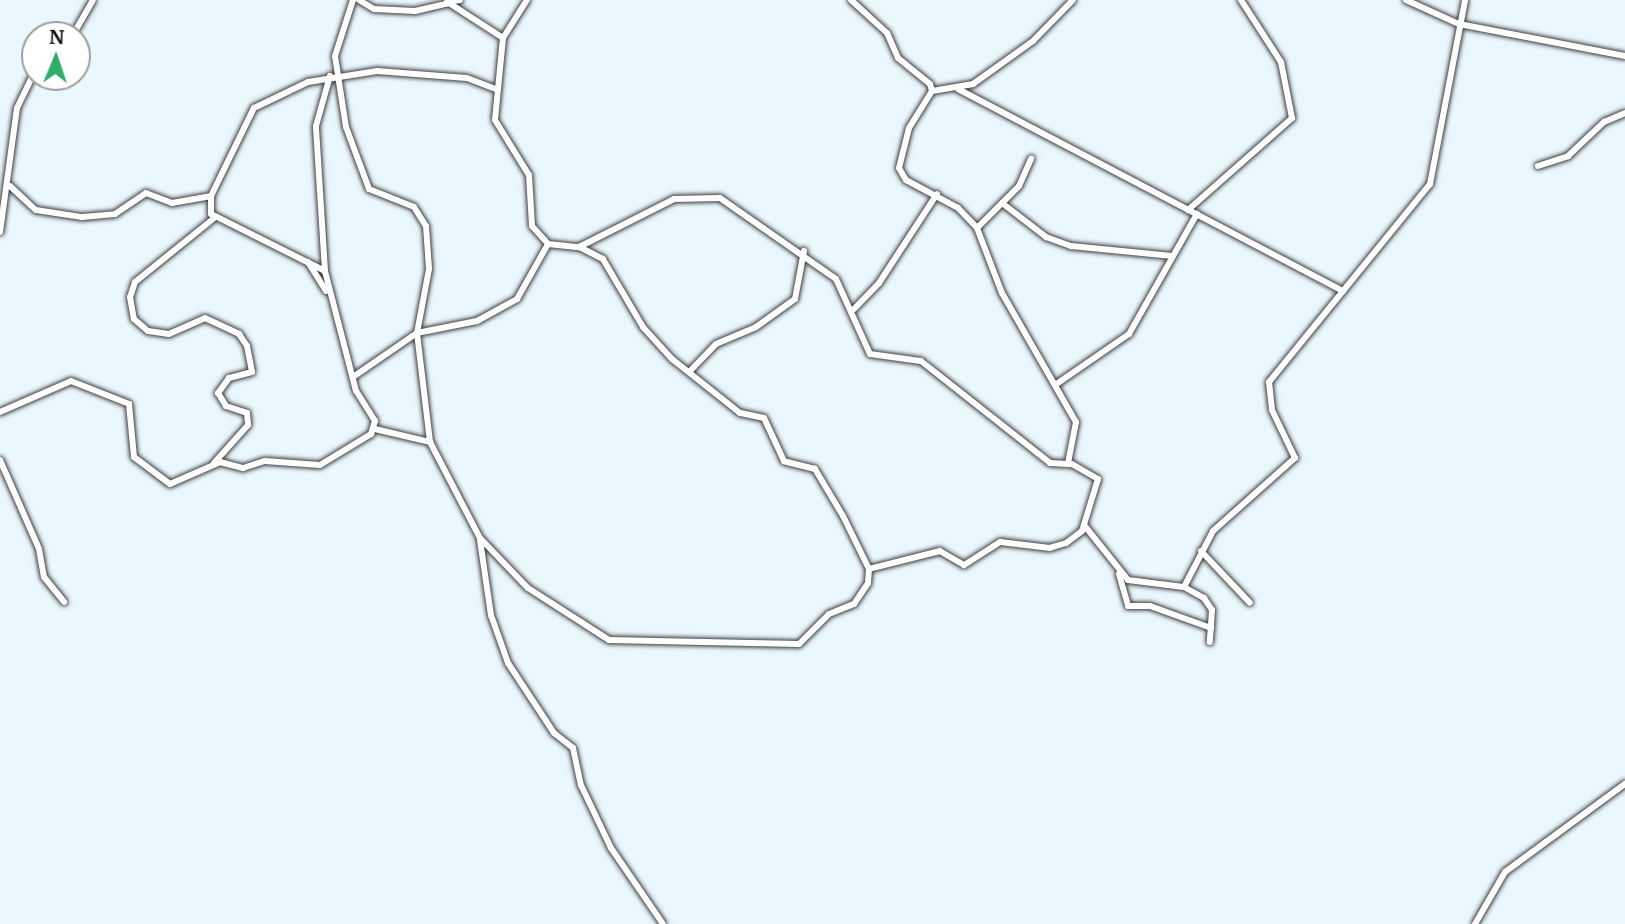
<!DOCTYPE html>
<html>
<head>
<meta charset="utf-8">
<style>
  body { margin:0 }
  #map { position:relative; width:1625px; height:924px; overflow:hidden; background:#eaf7fd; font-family:Merriweather,serif }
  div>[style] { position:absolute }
  .roads { filter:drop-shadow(0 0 2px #3e3e3e) drop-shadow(0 0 2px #3e3e3e) }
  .minor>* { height:6px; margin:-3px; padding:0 3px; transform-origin:3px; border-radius:3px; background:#fff }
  span { translate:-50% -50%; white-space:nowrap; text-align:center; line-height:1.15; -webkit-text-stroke:7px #fff; paint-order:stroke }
  .north { position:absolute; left:21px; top:21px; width:70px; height:70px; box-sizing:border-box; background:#fff; border:2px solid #9d9d9d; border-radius:50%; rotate:2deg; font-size:19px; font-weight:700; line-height:28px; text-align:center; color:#0b0b0b }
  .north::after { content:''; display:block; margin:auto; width:24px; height:32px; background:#30ad67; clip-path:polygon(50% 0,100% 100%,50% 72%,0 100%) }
</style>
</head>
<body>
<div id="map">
  <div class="roads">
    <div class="minor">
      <div style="left:353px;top:0;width:59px;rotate:107.8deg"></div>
      <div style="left:335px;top:56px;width:72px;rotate:81.2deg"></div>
      <div style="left:346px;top:127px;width:66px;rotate:69.6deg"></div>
      <div style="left:369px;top:189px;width:48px;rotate:21.8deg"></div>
      <div style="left:414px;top:207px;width:22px;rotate:58deg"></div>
      <div style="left:426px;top:226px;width:43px;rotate:86deg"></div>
      <div style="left:429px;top:269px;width:65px;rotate:100.6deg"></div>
      <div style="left:417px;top:333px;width:110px;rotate:83.2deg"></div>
      <div style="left:430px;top:442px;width:108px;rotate:62.5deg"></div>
      <div style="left:480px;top:538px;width:69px;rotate:46.2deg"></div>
      <div style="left:528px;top:588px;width:96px;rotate:32.7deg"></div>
      <div style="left:609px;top:640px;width:190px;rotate:1.2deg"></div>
      <div style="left:799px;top:644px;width:42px;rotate:-45deg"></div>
      <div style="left:829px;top:614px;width:27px;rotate:-22deg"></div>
      <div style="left:854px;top:604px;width:25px;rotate:-56deg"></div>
      <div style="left:868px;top:583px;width:14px;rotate:-86deg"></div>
      <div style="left:869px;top:569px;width:59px;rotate:-116.1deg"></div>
      <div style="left:843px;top:516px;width:55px;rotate:-120.8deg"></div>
      <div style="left:815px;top:469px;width:32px;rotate:-166deg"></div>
      <div style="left:784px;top:461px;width:47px;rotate:-114.9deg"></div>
      <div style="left:764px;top:418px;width:25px;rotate:-168deg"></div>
      <div style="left:740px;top:413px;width:87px;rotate:-141.5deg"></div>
      <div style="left:672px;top:359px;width:43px;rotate:-132.2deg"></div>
      <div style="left:643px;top:327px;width:79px;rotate:-120.5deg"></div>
      <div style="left:603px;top:259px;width:27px;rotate:-153deg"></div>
      <div style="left:359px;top:0;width:17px;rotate:31deg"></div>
      <div style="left:374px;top:9px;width:41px;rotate:2.8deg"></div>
      <div style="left:415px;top:11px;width:35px;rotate:-13deg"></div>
      <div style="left:449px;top:3px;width:64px;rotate:32.9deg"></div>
      <div style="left:503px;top:38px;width:82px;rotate:95.6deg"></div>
      <div style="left:495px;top:120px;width:65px;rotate:58.3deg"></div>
      <div style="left:529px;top:175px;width:51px;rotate:86.6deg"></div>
      <div style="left:532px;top:226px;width:24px;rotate:48deg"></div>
      <div style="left:548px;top:244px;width:31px;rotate:6deg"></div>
      <div style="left:579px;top:247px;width:106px;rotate:-26.8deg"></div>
      <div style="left:674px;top:199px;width:46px;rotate:-1.2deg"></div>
      <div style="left:720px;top:198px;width:141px;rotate:34.9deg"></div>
      <div style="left:836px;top:279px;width:82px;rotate:65.6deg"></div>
      <div style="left:870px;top:354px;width:51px;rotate:7.8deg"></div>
      <div style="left:921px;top:361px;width:164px;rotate:38.3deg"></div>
      <div style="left:1050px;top:463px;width:22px;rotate:3deg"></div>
      <div style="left:1072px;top:464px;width:30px;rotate:30deg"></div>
      <div style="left:1098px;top:479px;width:54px;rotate:107.1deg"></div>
      <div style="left:1082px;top:531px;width:20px;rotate:143deg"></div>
      <div style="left:1066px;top:543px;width:17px;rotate:163deg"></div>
      <div style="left:1050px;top:548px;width:50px;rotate:-173.2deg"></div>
      <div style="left:1000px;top:542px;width:43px;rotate:147.4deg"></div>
      <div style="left:964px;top:565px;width:28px;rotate:-150deg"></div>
      <div style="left:940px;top:551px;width:73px;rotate:165.8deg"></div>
      <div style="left:851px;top:0;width:49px;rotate:42.5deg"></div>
      <div style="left:887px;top:33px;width:27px;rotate:66deg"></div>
      <div style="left:898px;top:58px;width:41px;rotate:39.1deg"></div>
      <div style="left:930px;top:84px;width:7px;rotate:74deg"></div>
      <div style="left:932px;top:91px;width:44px;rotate:121.9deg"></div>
      <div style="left:909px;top:128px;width:41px;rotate:104deg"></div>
      <div style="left:899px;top:168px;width:14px;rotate:60deg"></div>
      <div style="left:906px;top:180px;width:59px;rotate:28.3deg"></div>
      <div style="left:958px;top:208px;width:28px;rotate:46deg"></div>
      <div style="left:977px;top:228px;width:70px;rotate:69deg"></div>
      <div style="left:1002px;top:293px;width:149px;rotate:60.2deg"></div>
      <div style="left:1076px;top:422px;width:42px;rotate:101deg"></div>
      <div style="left:1406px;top:0;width:58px;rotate:24.4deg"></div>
      <div style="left:1459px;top:24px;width:169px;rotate:10.9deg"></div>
      <div style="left:447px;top:2px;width:13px;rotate:-9deg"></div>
      <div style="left:73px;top:35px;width:40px;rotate:-60.3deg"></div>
      <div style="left:503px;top:38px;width:45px;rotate:-57.7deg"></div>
      <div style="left:958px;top:89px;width:435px;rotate:27.7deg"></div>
      <div style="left:932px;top:91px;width:42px;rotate:-9.7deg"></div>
      <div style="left:973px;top:84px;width:74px;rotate:-35.6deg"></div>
      <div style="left:1033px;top:41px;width:57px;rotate:-45.7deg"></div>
      <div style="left:1538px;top:166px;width:32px;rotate:-18deg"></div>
      <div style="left:1568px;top:156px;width:50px;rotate:-43.4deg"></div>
      <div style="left:1604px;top:122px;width:23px;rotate:-23deg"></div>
      <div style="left:10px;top:186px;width:35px;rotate:43deg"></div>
      <div style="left:36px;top:210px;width:47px;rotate:8.7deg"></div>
      <div style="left:82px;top:217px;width:33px;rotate:-5deg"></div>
      <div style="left:115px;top:214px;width:37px;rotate:-34deg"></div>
      <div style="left:146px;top:193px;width:28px;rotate:21deg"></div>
      <div style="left:172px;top:203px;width:40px;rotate:-10deg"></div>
      <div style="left:1002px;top:203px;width:56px;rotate:37.7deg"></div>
      <div style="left:1046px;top:237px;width:27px;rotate:20deg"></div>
      <div style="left:1071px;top:246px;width:102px;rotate:5.6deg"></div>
      <div style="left:1188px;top:210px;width:139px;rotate:-41.5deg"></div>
      <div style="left:1292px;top:118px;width:57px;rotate:-101.1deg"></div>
      <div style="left:1281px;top:62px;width:74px;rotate:-122.8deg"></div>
      <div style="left:213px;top:219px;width:100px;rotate:141.1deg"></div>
      <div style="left:135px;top:282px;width:16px;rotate:108deg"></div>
      <div style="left:130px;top:297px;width:22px;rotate:80deg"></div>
      <div style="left:134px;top:319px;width:18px;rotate:41deg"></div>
      <div style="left:148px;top:331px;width:21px;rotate:8deg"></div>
      <div style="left:169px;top:334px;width:39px;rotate:-24deg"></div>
      <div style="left:205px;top:318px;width:38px;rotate:25deg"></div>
      <div style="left:239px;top:334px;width:14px;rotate:56deg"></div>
      <div style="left:247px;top:346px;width:26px;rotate:79deg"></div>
      <div style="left:252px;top:372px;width:24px;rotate:165deg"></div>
      <div style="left:229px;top:378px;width:19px;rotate:126deg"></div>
      <div style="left:218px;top:393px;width:15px;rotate:58deg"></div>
      <div style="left:226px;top:406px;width:22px;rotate:18deg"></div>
      <div style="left:247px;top:413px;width:12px;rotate:85deg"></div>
      <div style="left:248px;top:425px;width:51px;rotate:131.8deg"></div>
      <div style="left:977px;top:228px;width:59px;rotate:-45deg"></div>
      <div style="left:1019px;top:186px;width:30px;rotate:-66deg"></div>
      <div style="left:0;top:232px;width:125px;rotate:-82.2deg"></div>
      <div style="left:17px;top:108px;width:41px;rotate:-64.1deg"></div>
      <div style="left:308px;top:262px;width:34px;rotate:58deg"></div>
      <div style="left:325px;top:271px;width:127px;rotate:-153.4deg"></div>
      <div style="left:211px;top:214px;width:18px;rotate:-90deg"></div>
      <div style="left:211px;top:196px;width:98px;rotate:-64deg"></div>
      <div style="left:254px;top:108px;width:60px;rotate:-25.7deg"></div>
      <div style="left:308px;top:82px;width:70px;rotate:-9.1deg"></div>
      <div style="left:377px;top:71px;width:90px;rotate:4.4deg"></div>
      <div style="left:467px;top:78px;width:30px;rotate:21deg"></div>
      <div style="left:854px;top:309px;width:36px;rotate:-46deg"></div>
      <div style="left:879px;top:283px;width:106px;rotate:-56.9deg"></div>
      <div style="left:690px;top:371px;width:37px;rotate:-46deg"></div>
      <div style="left:716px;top:344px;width:43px;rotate:-23deg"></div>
      <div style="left:756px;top:327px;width:48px;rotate:-35.7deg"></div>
      <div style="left:795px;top:299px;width:49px;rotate:-79.4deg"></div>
      <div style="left:353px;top:377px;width:78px;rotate:-34.5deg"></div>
      <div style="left:417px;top:333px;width:61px;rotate:-11.3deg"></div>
      <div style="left:477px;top:321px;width:46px;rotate:-28.8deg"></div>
      <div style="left:517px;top:299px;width:63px;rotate:-60.6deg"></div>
      <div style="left:1055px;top:385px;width:90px;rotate:-34.6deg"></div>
      <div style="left:1129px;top:334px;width:138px;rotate:-60.5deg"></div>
      <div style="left:0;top:412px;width:77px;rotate:-23.6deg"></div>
      <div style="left:71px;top:381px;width:62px;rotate:21.6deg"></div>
      <div style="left:129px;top:404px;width:53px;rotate:84.6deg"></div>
      <div style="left:134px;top:457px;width:45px;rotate:36.9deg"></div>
      <div style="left:170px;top:484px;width:55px;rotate:-23.7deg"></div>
      <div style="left:220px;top:462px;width:24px;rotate:15deg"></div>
      <div style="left:243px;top:468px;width:23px;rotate:-18deg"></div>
      <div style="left:265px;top:461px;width:55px;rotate:4.2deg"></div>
      <div style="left:320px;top:465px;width:60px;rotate:-31.3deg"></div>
      <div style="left:371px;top:434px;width:14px;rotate:-73deg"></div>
      <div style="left:375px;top:421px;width:36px;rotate:-122deg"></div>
      <div style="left:356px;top:391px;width:124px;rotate:-104.5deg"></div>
      <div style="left:325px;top:271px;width:145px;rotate:-93.6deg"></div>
      <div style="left:316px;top:126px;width:52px;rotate:-74.4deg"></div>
      <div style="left:375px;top:429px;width:57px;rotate:13.3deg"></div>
      <div style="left:0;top:460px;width:97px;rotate:66.3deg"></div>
      <div style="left:39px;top:549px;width:28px;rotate:80deg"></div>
      <div style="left:44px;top:577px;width:32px;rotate:51deg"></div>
      <div style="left:1084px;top:525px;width:70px;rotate:51.3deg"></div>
      <div style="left:1128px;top:580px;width:56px;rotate:7.1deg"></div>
      <div style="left:1184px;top:587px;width:23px;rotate:29deg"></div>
      <div style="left:1204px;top:598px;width:14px;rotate:56deg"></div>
      <div style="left:1212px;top:610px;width:32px;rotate:94deg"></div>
      <div style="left:480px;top:540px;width:76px;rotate:81.7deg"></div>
      <div style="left:491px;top:615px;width:51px;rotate:70.5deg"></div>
      <div style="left:508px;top:663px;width:84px;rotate:56.7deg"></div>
      <div style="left:554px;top:733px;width:24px;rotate:38deg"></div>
      <div style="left:573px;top:748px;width:38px;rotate:78deg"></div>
      <div style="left:581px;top:785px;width:70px;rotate:64.5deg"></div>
      <div style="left:611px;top:848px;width:92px;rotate:55.6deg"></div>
      <div style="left:1201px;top:551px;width:71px;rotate:46.7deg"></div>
      <div style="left:1119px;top:574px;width:33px;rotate:74deg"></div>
      <div style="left:1128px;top:606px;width:22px"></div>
      <div style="left:1150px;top:606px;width:65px;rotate:19.8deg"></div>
      <div style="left:1184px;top:587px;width:63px;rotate:-62.6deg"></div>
      <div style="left:1213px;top:531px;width:110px;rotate:-41.7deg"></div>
      <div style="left:1295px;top:458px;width:53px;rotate:-115.6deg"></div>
      <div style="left:1272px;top:410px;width:28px;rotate:-96deg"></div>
      <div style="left:1269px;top:382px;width:255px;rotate:-50.9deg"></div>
      <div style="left:1430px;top:184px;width:187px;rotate:-79.2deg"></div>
      <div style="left:1475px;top:924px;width:60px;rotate:-60deg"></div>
      <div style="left:1505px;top:872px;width:149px;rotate:-36.3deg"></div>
    </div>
  </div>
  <div class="north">N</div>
</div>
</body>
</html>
